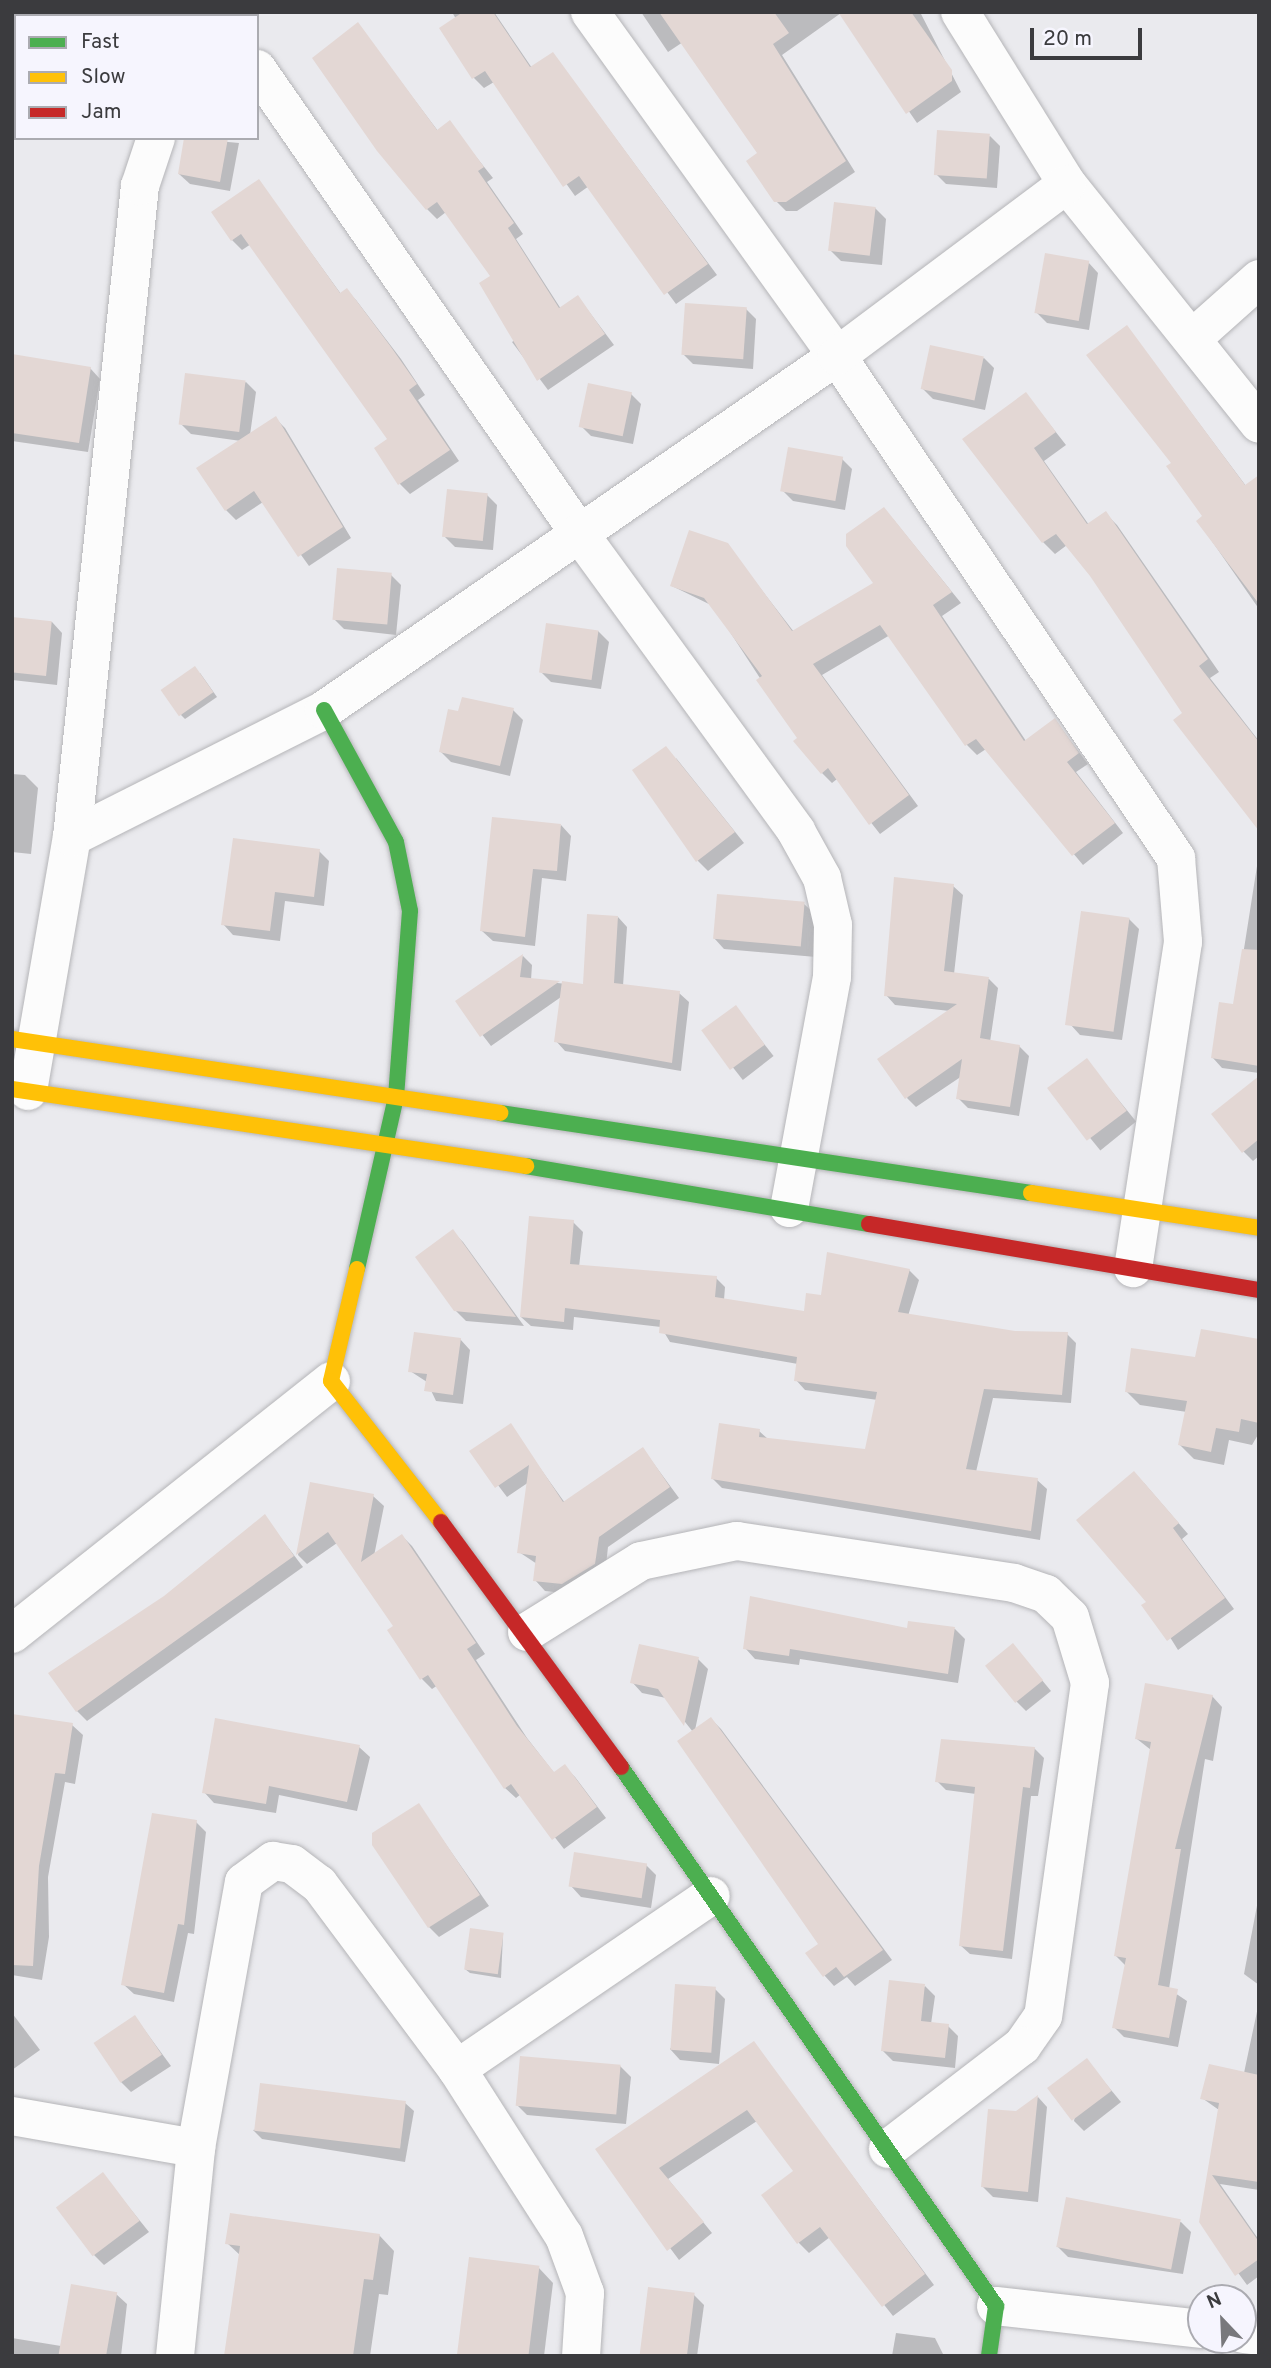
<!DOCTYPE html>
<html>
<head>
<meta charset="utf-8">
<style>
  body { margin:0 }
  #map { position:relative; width:1271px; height:2368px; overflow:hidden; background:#eaeaee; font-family:Overpass,sans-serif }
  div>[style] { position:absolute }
  .shadow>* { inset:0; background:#0003; transform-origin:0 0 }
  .building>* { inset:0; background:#e3d7d4; transform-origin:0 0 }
  .roads { filter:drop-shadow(0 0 2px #b5b5b8) drop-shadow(0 0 2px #b5b5b8) }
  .street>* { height:38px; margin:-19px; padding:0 19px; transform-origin:19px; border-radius:19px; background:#fcfcfc }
  .fast>* { height:16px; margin:-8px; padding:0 8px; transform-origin:8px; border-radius:8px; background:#4caf50 }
  .slow>* { height:16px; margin:-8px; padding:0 8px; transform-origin:8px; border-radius:8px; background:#ffc107 }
  .jam>* { height:16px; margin:-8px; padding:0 8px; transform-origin:8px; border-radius:8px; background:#c62828 }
  span { translate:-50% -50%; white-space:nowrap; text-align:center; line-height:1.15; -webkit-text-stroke:5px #f6f5fe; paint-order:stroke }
  .frame { position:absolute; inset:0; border:14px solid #3b3b3e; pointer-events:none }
  .legend { position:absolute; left:14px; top:14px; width:245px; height:126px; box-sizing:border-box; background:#f6f5fe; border:2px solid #ababb1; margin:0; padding:9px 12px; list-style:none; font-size:21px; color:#3b3b3e }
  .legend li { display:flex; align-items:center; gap:14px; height:35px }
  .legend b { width:35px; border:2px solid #ababb1 }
  .north { position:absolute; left:1187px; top:2284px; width:70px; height:70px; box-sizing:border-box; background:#f6f5fe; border:2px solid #ababb1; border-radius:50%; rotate:337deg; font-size:19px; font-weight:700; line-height:28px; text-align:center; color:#3b3b3e }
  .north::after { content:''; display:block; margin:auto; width:24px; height:32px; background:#78787c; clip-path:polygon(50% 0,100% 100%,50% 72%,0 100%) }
  .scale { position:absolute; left:1030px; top:28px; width:112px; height:32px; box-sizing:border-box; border:4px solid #3b3b3e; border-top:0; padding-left:9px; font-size:21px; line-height:24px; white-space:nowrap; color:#3b3b3e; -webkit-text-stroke:5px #f6f5fe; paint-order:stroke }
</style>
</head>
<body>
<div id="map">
  <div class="shadow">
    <div style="clip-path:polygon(452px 12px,494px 12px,532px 68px,553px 54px,717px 275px,676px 304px,589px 186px,575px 196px,494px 82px,484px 88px,474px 78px,441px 29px,456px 19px)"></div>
    <div style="clip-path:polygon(641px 12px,920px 12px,961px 92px,917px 123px,841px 13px,782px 55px,855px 172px,797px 211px,786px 211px,776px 201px,760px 153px,683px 42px,668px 52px)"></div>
    <div style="clip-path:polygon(358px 25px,438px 131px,449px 123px,493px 178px,487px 182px,523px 234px,516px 239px,561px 309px,578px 297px,614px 345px,548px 390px,512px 342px,518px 338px,492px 277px,446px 212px,437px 219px,427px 209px)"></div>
    <div style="clip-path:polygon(990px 136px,1000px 146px,997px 188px,946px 184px,936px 174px)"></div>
    <div style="clip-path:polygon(186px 138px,239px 143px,230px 191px,190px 184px,179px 174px)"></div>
    <div style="clip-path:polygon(259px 181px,341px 294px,346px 290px,356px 300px,401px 359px,425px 395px,418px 400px,459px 461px,410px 494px,400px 484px,390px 439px,251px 244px,242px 250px,232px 240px)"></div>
    <div style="clip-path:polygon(875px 208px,886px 219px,882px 265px,841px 261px,831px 251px)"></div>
    <div style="clip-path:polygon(1088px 262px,1098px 273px,1089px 330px,1047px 323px,1037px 313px)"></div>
    <div style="clip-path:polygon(746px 309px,756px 319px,753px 369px,693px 364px,683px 354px)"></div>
    <div style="clip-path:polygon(1127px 327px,1246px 486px,1259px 494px,1259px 609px,1198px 521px,1205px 516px,1173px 463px)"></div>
    <div style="clip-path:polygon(984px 358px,994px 368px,985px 410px,933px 399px,923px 389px)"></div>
    <div style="clip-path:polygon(12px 359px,90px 368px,100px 379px,88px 452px,12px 441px)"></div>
    <div style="clip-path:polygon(246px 382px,256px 392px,250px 435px,275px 418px,285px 428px,351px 538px,309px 566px,263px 502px,236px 520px,226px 510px,241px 441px,191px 434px,181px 424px)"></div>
    <div style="clip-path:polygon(631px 394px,641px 404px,633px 444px,591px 436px,581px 426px)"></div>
    <div style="clip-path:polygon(1026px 394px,1066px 445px,1044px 461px,1089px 525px,1105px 513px,1117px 525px,1219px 672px,1210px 678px,1259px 741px,1259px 826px,1091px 575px,1067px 545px,1055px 554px,1043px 542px)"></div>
    <div style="clip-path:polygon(842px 459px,852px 469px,845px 510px,793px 501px,782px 490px)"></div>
    <div style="clip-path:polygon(487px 495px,497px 505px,493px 550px,455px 547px,444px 536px)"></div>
    <div style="clip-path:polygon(893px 519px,961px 603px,942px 616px,1026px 741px,1055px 720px,1088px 764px,1076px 772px,1123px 833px,1083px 865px,986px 749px,977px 755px,967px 745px,890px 635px,822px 675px,918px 806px,880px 834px,837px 779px,832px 783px,822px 773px,713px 606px,672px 586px,727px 545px,794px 632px,876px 584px)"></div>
    <div style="clip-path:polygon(391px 575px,401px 585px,396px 635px,344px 629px,334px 619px)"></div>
    <div style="clip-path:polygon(12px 618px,52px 622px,62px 633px,57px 685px,12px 680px)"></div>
    <div style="clip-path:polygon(598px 631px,609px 642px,601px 689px,551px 682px,541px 672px)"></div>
    <div style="clip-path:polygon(200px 673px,217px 697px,185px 719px,181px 715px)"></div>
    <div style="clip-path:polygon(513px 710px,523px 720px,510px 776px,451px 762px,441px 752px,459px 713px)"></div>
    <div style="clip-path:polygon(676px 758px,744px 843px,708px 871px,698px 861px)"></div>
    <div style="clip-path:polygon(12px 774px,25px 775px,38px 788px,31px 854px,12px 852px)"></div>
    <div style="clip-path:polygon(561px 825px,571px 836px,566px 881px,542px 878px,535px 946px,493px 941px,482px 931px)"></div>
    <div style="clip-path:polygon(319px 851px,329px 861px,324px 906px,285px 901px,280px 941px,233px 935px,223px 924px)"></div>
    <div style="clip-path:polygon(1257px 866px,1259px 866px,1259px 1073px,1222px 1068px,1213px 1058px,1235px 1006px)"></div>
    <div style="clip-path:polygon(953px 886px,963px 895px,954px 974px,989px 979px,998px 988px,990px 1042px,1019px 1046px,1029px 1056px,1019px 1116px,968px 1108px,958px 1098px,962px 1076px,916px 1107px,907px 1098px,950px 1011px,895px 1005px,886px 995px)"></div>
    <div style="clip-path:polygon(804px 904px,815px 914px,816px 957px,724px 949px,714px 938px)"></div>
    <div style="clip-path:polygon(618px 917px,627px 927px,623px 986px,679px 993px,689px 1002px,681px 1071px,565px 1051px,556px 1041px,561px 997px,491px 1046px,457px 1002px,523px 956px,532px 965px,531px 980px,584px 986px)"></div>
    <div style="clip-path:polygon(1129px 919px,1139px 929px,1122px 1040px,1080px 1035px,1070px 1024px)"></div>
    <div style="left:736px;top:1008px;width:61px;height:39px;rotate:52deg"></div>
    <div style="left:1087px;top:1061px;width:78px;height:46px;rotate:51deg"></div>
    <div style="clip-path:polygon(1259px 1078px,1259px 1156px,1253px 1161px,1243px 1151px)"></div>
    <div style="clip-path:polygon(573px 1222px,583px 1232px,579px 1267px,716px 1278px,725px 1287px,724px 1300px,805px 1313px,823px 1297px,909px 1270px,919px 1280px,908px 1316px,1014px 1333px,1067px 1334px,1076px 1343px,1071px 1403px,993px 1398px,976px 1472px,1037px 1480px,1047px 1489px,1040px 1540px,722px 1488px,713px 1479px,759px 1431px,768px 1439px,866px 1451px,878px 1400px,805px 1390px,796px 1380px,798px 1364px,670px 1342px,661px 1327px,574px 1317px,573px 1330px,531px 1326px,521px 1317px)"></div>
    <div style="clip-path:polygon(453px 1232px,463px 1242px,524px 1326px,466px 1321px,455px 1310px)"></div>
    <div style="clip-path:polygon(460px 1339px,470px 1350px,463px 1404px,436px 1401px,427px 1382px,410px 1371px)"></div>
    <div style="clip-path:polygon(1259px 1341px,1259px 1433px,1252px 1445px,1229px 1440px,1224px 1465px,1194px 1459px,1180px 1445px,1187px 1412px,1140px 1405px,1127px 1392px,1197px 1359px)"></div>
    <div style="clip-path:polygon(510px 1426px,565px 1503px,643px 1449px,679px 1498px,608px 1547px,605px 1574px,573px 1594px,545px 1591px,535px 1580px,537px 1564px,519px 1552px,529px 1482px,507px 1497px,472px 1451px)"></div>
    <div style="clip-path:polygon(1144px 1483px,1188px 1534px,1182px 1539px,1234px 1609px,1178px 1650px,1148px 1602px)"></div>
    <div style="clip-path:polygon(311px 1484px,373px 1496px,384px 1506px,374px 1556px,402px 1536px,412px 1546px,485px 1654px,476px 1660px,527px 1738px,555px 1774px,565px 1767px,575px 1777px,606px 1818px,564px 1849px,521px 1794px,516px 1798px,505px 1788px,438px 1685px,432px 1689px,422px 1679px,396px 1627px,337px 1543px,307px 1564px,298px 1555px)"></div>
    <div style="clip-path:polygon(264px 1516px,303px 1567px,87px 1721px,77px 1711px,165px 1597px)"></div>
    <div style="clip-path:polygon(752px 1598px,908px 1630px,955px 1629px,965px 1639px,958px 1683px,800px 1659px,799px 1665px,755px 1659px,745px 1648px)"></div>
    <div style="clip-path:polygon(1013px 1645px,1051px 1691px,1026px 1711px,1016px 1701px)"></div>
    <div style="clip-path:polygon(698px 1659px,708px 1669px,695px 1730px,711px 1719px,721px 1729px,892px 1960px,855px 1986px,847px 1977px,834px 1986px,824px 1975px,820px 1945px,693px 1732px,666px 1698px,642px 1693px,632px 1682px)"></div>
    <div style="clip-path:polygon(1212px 1696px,1222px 1707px,1213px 1761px,1205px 1759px,1169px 1989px,1187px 2001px,1178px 2047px,1124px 2037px,1114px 2027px,1126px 1966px,1116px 1956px,1151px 1750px,1137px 1739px)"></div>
    <div style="clip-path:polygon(12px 1715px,72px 1725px,83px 1735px,75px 1784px,65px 1782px,48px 1877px,49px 1937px,42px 1980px,12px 1975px)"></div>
    <div style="clip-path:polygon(359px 1747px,370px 1757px,357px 1811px,279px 1795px,276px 1813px,214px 1803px,204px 1792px)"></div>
    <div style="clip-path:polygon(1034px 1748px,1044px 1758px,1038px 1796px,1031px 1796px,1012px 1959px,970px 1954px,960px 1945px,976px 1794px,946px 1790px,937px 1781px)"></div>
    <div style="clip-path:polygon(419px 1806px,489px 1906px,439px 1937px,429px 1927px)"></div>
    <div style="clip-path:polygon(196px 1822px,206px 1832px,194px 1934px,188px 1933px,174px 2002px,134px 1994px,123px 1984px)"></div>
    <div style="clip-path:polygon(646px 1865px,656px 1875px,651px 1908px,581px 1897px,571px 1886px)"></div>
    <div style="clip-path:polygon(1259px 1895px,1259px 1985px,1244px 1974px)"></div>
    <div style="clip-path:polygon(503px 1935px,501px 1978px,470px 1973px,465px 1969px)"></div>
    <div style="clip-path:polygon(925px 1986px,935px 1996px,931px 2024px,948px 2026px,958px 2036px,955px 2068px,893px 2061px,883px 2051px)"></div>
    <div style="clip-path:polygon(715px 1989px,725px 1999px,719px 2064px,680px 2060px,670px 2049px)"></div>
    <div style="clip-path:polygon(1259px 2002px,1259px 2190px,1220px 2184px,1259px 2240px,1259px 2276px,1247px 2285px,1201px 2222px,1219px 2110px,1202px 2098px,1244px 2073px)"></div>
    <div style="clip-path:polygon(12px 2013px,40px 2050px,12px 2070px)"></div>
    <div style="clip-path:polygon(135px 2017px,171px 2066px,131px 2092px,121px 2082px)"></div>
    <div style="clip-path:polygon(753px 2043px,934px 2285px,893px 2316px,830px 2237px,809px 2253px,799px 2243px,795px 2172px,757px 2121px,668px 2179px,712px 2233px,679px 2260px,597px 2150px)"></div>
    <div style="clip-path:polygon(1087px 2061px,1121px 2102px,1084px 2131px,1074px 2121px)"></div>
    <div style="clip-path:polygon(620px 2066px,631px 2077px,626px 2124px,527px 2115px,517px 2105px)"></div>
    <div style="clip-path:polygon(1038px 2097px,1047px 2107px,1038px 2202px,993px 2197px,983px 2187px,1016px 2113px)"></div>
    <div style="clip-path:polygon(405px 2103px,414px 2111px,405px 2162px,262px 2139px,253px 2130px)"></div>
    <div style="clip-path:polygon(103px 2175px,149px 2232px,104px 2265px,94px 2255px)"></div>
    <div style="clip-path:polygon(1181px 2222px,1191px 2232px,1183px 2274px,1068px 2257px,1058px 2247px)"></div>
    <div style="clip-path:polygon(379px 2235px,394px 2251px,388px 2295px,379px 2294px,370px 2356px,226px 2356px,241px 2256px,227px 2243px)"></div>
    <div style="clip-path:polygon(538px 2267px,553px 2283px,544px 2356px,458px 2356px)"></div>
    <div style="clip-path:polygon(116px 2294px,127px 2304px,121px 2356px,12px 2356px,12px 2338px,61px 2346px)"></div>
    <div style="clip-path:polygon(694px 2295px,704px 2305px,697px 2356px,639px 2356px)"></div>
    <div style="clip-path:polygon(896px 2333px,935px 2338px,944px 2356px,892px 2356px)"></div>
  </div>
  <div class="building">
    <div style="clip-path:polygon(463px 12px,493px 12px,530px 67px,553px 52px,708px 264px,664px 295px,579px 176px,563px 187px,485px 71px,472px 79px,439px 28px)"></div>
    <div style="clip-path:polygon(659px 12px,774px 12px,789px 33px,773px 44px,846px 161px,786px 202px,774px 202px,746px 161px,757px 153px)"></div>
    <div style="clip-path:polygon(838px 12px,911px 12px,952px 70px,952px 81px,906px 114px)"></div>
    <div style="clip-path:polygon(358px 22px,437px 130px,450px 120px,484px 167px,478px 171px,514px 223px,508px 228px,559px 308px,578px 295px,605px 334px,537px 381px,479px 283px,490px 276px,437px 202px,426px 210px,377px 151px,312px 58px)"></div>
    <div style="left:937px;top:130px;width:53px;height:45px;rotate:4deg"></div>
    <div style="clip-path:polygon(184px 138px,228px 138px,220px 182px,178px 174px)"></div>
    <div style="clip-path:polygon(259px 179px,340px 293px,347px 288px,391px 347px,417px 384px,409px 390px,450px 450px,398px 485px,374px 448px,387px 439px,241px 234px,231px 241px,211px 212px)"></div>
    <div style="left:834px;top:202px;width:42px;height:49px;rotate:7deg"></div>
    <div style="left:1045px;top:253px;width:45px;height:61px;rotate:10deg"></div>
    <div style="left:685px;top:303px;width:62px;height:52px;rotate:4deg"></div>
    <div style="clip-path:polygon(1127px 325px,1245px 485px,1259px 475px,1259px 604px,1196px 521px,1202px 516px,1166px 466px,1171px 463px,1086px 355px)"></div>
    <div style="left:930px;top:345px;width:55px;height:45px;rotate:12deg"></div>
    <div style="clip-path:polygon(12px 354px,91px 367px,79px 443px,12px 433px)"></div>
    <div style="left:185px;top:373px;width:61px;height:52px;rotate:7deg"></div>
    <div style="left:588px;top:383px;width:45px;height:45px;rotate:12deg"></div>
    <div style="clip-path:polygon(1026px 392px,1056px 432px,1034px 448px,1087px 524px,1106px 511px,1208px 659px,1199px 666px,1259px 742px,1259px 831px,1173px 720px,1182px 713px,1090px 576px,1056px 534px,1042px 543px,962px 439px)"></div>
    <div style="clip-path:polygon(276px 416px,343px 527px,298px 557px,254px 491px,225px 511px,196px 468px)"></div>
    <div style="left:788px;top:447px;width:56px;height:45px;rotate:10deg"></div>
    <div style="left:447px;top:489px;width:41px;height:48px;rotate:6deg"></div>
    <div style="clip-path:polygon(884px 507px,952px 592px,933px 605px,1024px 741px,1055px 718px,1079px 753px,1067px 762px,1115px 823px,1072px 856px,976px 739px,965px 746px,880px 625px,813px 664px,909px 795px,869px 825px,828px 768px,821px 774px,793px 741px,797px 738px,756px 680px,762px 676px,704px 598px,670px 586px,689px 530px,728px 543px,792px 631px,873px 583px,846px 546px,846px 534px)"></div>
    <div style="left:337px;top:568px;width:55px;height:52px;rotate:5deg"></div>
    <div style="left:12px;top:617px;width:40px;height:55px;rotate:6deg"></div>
    <div style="left:546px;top:623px;width:53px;height:50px;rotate:8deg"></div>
    <div style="left:195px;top:666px;width:32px;height:42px;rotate:55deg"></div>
    <div style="clip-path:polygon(462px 697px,514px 708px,500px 766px,439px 752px,448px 709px,458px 711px)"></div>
    <div style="clip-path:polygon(666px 746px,735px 832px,696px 862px,632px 770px)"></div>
    <div style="clip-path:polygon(492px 817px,561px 824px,557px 871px,533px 869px,525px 937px,480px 931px)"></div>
    <div style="clip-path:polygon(233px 838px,320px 849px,314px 897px,275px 892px,270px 931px,221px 925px)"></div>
    <div style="clip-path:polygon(894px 877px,954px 884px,944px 971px,989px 977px,980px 1038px,1020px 1045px,1010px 1107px,956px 1099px,962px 1059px,905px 1099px,877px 1059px,957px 1004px,884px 996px)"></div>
    <div style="left:717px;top:894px;width:88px;height:45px;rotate:5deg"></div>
    <div style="left:1081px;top:911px;width:49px;height:115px;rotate:8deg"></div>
    <div style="clip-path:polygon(587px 914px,618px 916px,614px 983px,680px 991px,672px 1063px,554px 1042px,562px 981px,583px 984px)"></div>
    <div style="clip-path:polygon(1242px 949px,1259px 950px,1259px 1066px,1211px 1058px,1219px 1002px,1233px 1004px)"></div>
    <div style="clip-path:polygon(523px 954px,520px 977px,560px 981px,480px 1037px,455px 1001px)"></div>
    <div style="left:736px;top:1005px;width:49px;height:43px;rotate:54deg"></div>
    <div style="left:1087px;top:1058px;width:66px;height:50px;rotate:53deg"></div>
    <div style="clip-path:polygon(1259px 1076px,1259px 1139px,1242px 1153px,1211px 1114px)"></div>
    <div style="clip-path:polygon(529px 1216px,574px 1220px,570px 1264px,717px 1276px,715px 1297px,804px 1311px,806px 1293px,821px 1295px,827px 1252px,910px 1269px,898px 1312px,1015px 1331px,1068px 1332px,1062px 1395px,984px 1389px,966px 1469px,1038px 1478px,1031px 1531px,711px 1479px,719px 1423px,760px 1429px,759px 1437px,865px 1449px,877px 1392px,794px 1381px,797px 1357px,659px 1333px,660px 1320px,565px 1308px,564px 1322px,520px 1317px)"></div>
    <div style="clip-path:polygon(453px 1229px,516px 1317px,454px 1311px,415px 1257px)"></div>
    <div style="clip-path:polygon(1201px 1329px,1259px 1339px,1259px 1423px,1241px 1419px,1239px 1432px,1216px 1428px,1211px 1452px,1178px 1445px,1187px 1401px,1125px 1392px,1131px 1348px,1195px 1357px)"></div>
    <div style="clip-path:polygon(414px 1332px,461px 1338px,453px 1395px,424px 1391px,427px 1374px,408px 1372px)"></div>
    <div style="clip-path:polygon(511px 1423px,563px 1502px,643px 1447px,670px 1487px,599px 1537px,595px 1564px,562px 1584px,533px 1581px,536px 1556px,517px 1553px,529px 1465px,495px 1488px,469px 1451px)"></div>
    <div style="clip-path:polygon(1134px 1471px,1179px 1523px,1173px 1528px,1225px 1598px,1167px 1641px,1141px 1605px,1146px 1602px,1076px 1520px)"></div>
    <div style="clip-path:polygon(310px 1482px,374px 1494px,361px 1562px,402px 1534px,476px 1643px,467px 1649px,517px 1726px,554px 1772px,565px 1764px,597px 1807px,552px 1840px,511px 1784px,504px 1789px,428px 1675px,420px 1680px,387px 1630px,393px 1626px,328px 1532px,296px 1555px)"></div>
    <div style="clip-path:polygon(265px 1514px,294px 1556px,76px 1712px,48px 1673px,164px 1596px)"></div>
    <div style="clip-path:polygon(750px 1596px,907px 1628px,908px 1621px,955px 1627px,948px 1674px,790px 1649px,789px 1656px,743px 1649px)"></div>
    <div style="left:1013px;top:1643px;width:48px;height:36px;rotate:51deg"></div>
    <div style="clip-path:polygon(639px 1644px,699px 1657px,684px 1726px,658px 1689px,630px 1683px)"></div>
    <div style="clip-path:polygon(1145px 1683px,1213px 1695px,1175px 1849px,1181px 1849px,1158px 1985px,1178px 1989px,1169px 2038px,1112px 2028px,1126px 1958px,1114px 1956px,1151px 1742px,1135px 1739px)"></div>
    <div style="clip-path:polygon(12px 1714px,73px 1723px,65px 1774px,55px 1773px,39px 1866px,33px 1966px,12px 1965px)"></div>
    <div style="clip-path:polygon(711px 1717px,883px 1950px,844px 1977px,836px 1967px,823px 1977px,805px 1953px,818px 1944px,677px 1741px)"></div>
    <div style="clip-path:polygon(215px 1718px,360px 1745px,347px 1802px,269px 1786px,266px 1804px,202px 1793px)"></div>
    <div style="clip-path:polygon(941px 1739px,1035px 1747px,1030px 1788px,1023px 1787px,1003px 1951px,959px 1946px,975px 1787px,935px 1782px)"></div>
    <div style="clip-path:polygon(419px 1803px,480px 1895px,428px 1928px,372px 1845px,372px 1833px)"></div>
    <div style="clip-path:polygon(152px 1813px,197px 1820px,184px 1925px,178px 1924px,164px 1993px,121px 1985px)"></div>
    <div style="left:574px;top:1852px;width:74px;height:35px;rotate:9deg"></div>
    <div style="left:470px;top:1928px;width:34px;height:42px;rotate:8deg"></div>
    <div style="clip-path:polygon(889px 1980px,925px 1984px,921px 2021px,949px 2024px,945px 2058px,881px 2051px)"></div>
    <div style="left:675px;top:1984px;width:41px;height:66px;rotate:4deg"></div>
    <div style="left:135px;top:2015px;width:48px;height:50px;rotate:56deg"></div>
    <div style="clip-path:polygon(754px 2041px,925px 2274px,882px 2307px,820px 2227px,797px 2244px,761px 2195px,793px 2171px,747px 2110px,659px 2168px,704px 2222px,667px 2251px,595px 2149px)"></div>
    <div style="left:520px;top:2056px;width:101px;height:50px;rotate:5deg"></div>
    <div style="left:1087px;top:2058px;width:41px;height:50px;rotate:53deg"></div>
    <div style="clip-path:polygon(1209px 2064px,1259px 2075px,1259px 2182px,1212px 2175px,1259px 2242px,1259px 2259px,1235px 2276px,1199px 2222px,1219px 2103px,1200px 2099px)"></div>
    <div style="left:260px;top:2083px;width:147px;height:48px;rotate:7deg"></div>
    <div style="clip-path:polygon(1038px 2095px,1028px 2192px,981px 2187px,988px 2109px,1016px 2111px)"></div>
    <div style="left:103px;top:2172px;width:61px;height:59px;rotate:53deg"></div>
    <div style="left:1066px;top:2197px;width:117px;height:51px;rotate:11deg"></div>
    <div style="clip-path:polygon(230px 2213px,380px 2234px,373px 2280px,364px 2279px,353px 2356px,224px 2356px,240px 2246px,225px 2244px)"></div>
    <div style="left:469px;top:2257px;width:71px;height:100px;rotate:7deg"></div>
    <div style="left:71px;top:2284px;width:47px;height:73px;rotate:10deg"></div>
    <div style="left:648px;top:2287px;width:47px;height:70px;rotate:7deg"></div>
  </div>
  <div class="roads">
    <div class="street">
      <div style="left:218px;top:12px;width:4px;rotate:63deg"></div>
      <div style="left:590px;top:12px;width:423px;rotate:54.3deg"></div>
      <div style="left:837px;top:356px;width:606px;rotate:55.97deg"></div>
      <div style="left:1176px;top:858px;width:84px;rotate:85.2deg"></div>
      <div style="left:1183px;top:942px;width:330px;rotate:98.7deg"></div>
      <div style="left:960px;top:12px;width:203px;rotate:58.1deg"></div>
      <div style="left:1067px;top:184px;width:307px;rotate:51.3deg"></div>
      <div style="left:257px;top:69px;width:565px;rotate:55.24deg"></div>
      <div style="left:579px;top:533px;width:369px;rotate:53.9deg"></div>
      <div style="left:796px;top:831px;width:54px;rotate:61deg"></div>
      <div style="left:822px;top:878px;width:48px;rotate:76.8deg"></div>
      <div style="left:833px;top:925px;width:52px;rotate:91.1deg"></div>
      <div style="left:832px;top:977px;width:235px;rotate:100.5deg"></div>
      <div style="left:1194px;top:337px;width:87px;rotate:-41.7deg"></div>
      <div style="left:72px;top:837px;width:282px;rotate:-26.7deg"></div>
      <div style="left:324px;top:710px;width:623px;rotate:-34.61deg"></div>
      <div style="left:837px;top:356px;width:287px;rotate:-36.8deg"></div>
      <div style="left:28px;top:1091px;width:258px;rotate:-80.2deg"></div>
      <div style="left:72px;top:837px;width:655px;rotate:-84.04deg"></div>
      <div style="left:140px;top:186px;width:51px;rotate:-71.6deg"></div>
      <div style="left:527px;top:1632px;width:134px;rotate:-31.9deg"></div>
      <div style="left:641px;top:1561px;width:98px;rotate:-11.8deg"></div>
      <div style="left:737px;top:1541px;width:280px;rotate:8.6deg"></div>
      <div style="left:1014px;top:1583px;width:34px;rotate:19deg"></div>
      <div style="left:1046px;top:1594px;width:33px;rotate:44deg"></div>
      <div style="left:1070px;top:1617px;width:69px;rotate:73.1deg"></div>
      <div style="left:1090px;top:1683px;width:336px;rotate:98deg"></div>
      <div style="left:1043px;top:2016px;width:37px;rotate:125deg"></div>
      <div style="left:1022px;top:2046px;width:169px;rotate:142.5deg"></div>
      <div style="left:12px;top:1634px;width:407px;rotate:-38.4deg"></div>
      <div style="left:457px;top:2069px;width:307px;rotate:-34.3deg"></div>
      <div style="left:12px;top:2116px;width:187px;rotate:9.9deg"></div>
      <div style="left:996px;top:2306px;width:206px;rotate:6.4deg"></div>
      <div style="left:1243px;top:2334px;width:16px;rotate:7deg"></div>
      <div style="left:175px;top:2356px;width:209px;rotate:-84.2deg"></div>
      <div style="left:196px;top:2148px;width:270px;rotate:-79.8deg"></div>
      <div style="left:244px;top:1882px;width:36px;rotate:-36deg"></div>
      <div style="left:273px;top:1861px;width:19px;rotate:9deg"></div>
      <div style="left:292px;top:1864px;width:34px;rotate:37deg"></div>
      <div style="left:319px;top:1884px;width:231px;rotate:53.3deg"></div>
      <div style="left:457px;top:2069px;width:198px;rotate:57.4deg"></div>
      <div style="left:564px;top:2236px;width:61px;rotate:69.8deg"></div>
      <div style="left:585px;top:2293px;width:63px;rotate:93.6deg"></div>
    </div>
    <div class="fast">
      <div style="left:324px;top:710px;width:150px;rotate:61.4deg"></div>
      <div style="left:396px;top:842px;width:70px;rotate:78.5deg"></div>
      <div style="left:410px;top:911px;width:187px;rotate:94.3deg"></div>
      <div style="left:396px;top:1097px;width:176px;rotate:102.8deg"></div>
      <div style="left:500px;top:1113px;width:537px;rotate:8.57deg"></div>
      <div style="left:526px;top:1166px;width:348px;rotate:9.6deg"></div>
      <div style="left:621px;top:1767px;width:657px;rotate:55.17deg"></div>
      <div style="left:996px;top:2306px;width:50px;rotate:98deg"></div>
    </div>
    <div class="slow">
      <div style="left:12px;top:1039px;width:494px;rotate:8.6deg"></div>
      <div style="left:12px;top:1089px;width:520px;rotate:8.52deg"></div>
      <div style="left:1031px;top:1193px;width:231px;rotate:8.7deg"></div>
      <div style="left:357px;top:1269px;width:115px;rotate:103.1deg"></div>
      <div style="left:331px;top:1381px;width:179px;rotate:52deg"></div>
    </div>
    <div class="jam">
      <div style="left:869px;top:1224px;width:396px;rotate:9.6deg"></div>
      <div style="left:441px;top:1522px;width:304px;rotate:53.7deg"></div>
    </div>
  </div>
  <div class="frame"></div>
  <ul class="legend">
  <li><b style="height:9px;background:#4caf50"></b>Fast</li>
  <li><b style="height:9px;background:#ffc107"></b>Slow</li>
  <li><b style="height:9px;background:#c62828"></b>Jam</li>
  </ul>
  <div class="north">N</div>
  <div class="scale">20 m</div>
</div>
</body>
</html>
